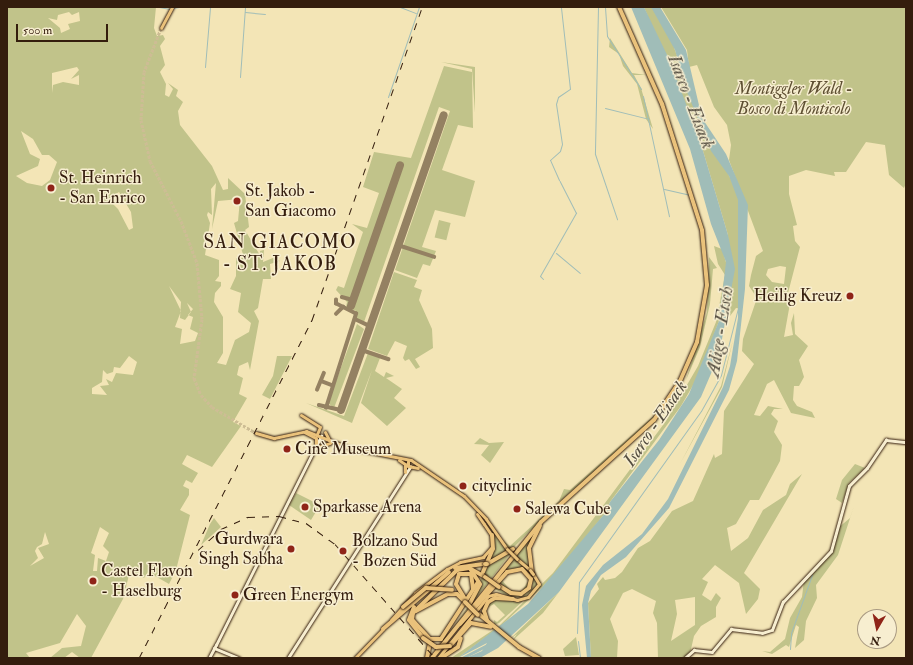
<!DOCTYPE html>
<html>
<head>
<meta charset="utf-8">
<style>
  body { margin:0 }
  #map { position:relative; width:913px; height:665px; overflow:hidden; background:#f3e5b6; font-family:"IM FELL Double Pica",serif }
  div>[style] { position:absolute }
  .green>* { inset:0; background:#c1c38a; transform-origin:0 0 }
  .water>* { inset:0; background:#a0bdb8 }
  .stream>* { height:1px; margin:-0.5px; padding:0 0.5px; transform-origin:0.5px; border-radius:0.5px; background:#a0bdb8 }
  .river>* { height:2.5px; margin:-1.25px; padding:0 1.25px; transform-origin:1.25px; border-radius:1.25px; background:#a0bdb8 }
  .taxiway>* { height:3.5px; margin:-1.75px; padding:0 1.75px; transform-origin:1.75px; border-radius:1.75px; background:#948162 }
  .runway>* { height:8px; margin:-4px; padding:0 4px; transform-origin:4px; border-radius:4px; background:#948162 }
  .primary-tunnel>* { height:3px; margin-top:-1.5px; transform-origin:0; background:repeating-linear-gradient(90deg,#cdbd94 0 3px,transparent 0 4.5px) }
  .roads { filter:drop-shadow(0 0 1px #341d0d) drop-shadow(0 0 1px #341d0d) }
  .secondary>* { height:2.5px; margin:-1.25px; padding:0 1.25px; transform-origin:1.25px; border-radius:1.25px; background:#f7eed0 }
  .primary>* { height:3px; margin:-1.5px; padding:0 1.5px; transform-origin:1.5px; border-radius:1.5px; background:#eac27b }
  .highway>* { height:4px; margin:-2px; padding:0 2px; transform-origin:2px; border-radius:2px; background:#eac27b }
  .rail>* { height:1px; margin-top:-0.5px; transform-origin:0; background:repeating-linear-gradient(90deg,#341d0d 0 7px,transparent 0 14px) }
  .bridges { filter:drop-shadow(0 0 1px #341d0d) drop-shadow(0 0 1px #341d0d) }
  .primary-bridge>* { height:3px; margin:-1.5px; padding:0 1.5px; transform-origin:1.5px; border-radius:1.5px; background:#eac27b }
  .highway-bridge>* { height:4px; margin:-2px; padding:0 2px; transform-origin:2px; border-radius:2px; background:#eac27b }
  .dots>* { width:11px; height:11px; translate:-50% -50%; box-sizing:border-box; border:2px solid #f7eed0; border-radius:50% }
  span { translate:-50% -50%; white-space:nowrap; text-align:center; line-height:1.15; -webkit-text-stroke:3px #f7eed0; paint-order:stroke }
  .park-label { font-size:17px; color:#5e4f32; font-style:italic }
  .poi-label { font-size:17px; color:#341d0d }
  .left { translate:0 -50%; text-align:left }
  .right { translate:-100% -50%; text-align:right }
  .water-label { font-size:18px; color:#544d40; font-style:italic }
  .quarter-label { font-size:19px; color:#341d0d; letter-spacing:1px }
  .frame { position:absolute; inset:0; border:8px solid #341d0d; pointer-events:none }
  .north { position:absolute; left:857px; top:609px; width:40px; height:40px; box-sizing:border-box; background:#f7eed0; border:1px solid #a99a82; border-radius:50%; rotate:189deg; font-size:11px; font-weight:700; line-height:16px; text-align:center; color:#341d0d }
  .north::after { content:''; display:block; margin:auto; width:14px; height:18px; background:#8f2418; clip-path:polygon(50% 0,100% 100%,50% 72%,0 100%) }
  .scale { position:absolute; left:16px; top:24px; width:92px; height:18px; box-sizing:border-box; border:2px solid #341d0d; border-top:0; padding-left:5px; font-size:12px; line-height:14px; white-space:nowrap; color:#341d0d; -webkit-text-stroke:3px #f7eed0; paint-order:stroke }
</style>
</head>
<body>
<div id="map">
  <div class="green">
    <div style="clip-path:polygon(evenodd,7px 7px,156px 7px,154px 28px,157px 36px,163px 35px,165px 39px,160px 46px,165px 65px,160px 72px,166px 84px,165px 95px,169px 97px,173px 89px,168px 83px,178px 90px,176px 96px,183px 102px,178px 111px,180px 125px,212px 166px,223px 190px,228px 189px,228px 178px,245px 194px,249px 227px,245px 230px,261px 257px,260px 251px,264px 250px,263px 262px,273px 258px,280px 261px,270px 264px,271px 279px,263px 279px,258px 308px,254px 311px,259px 321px,250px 370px,248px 362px,239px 366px,237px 375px,243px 378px,239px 394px,247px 398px,233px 422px,241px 426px,212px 467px,187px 455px,182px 464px,198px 473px,192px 483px,186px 480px,183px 486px,189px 489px,189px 495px,180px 510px,190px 515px,176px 570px,169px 584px,148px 572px,144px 578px,130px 571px,123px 599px,91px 658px,80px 658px,72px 652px,64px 658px,50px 658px,62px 648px,81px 646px,86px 626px,77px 614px,60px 643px,26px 653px,30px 658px,7px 658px,7px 7px,69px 12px,72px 15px,79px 12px,80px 21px,68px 24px,70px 29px,61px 33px,60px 28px,48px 18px,57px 20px,58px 15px,69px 12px,7px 7px,77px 67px,79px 70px,71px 79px,79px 75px,79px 85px,63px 82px,53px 85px,52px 93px,52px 73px,77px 67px,7px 7px,21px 131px,33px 139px,42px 155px,49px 155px,57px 162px,50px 180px,42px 186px,27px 183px,16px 176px,38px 166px,40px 159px,30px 154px,21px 131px,7px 7px,216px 183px,212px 229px,218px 201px,240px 199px,238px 221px,234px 223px,244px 258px,236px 258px,236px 276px,230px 289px,241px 293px,238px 312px,251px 323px,249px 332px,235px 340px,226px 365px,217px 363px,223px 353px,223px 317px,214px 302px,215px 293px,221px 286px,221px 282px,215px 281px,219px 276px,219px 260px,205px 255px,210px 223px,207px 215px,208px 212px,212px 215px,211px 189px,216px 183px,7px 7px,119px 192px,131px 212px,133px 228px,129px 230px,118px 209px,108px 199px,119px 192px,7px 7px,169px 286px,181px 302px,180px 318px,185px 320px,191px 312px,187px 303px,193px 309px,188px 315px,193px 317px,190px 329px,198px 333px,195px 341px,180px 344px,182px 329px,175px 327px,181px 311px,169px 286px,7px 7px,129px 356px,137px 362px,133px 375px,116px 373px,112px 382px,106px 379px,109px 385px,100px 386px,107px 395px,92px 394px,92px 388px,102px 382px,103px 370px,107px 374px,113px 372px,114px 367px,120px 368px,129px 356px,7px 7px,100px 527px,109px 533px,103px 546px,109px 552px,106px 561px,98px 558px,97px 571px,93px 571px,95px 555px,91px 553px,100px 527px,7px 7px,45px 532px,49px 544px,38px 548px,44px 558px,30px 566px,38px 558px,35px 551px,37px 547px,42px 544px,45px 532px)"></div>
    <div style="clip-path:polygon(644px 7px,655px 7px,666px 25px,696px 109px,744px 206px,741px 309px,736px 308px,730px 316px,728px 235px,701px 144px)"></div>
    <div style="clip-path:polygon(evenodd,661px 7px,906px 7px,906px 183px,904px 188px,889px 175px,885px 145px,866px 142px,846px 172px,834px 172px,835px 176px,806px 170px,789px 176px,789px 194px,797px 225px,793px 226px,795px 241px,800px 247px,788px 293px,789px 309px,784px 337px,793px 335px,791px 323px,794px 313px,795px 334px,808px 346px,799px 360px,804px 377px,799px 386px,794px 386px,793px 400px,797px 406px,812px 412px,815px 418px,791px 413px,774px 380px,767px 384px,754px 415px,760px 416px,768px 406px,783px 409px,774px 409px,771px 414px,778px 421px,774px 432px,782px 445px,780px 461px,759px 500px,750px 500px,736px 524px,727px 528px,731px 551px,748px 538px,763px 510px,786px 495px,790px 484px,802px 474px,744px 573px,760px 589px,758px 599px,746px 614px,739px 583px,715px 565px,702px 579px,708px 582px,702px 595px,711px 601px,716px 593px,721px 598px,716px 607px,716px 617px,701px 626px,694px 636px,689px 658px,658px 658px,657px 623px,653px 613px,656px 601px,632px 589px,623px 593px,610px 619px,618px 641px,617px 658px,591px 658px,588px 603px,599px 589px,597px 584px,603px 577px,605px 580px,615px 578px,622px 572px,638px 548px,650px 541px,672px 511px,693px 501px,714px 454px,715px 458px,722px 454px,724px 411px,754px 364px,742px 351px,743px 339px,757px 298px,749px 286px,751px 275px,756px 256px,763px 251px,729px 160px,731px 145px,727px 125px,714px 107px,697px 65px,689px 67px,687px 50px,661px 7px,780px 266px,786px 267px,784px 284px,772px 282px,766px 275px,768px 269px,780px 266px,661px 7px,695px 597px,695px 625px,671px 641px,677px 614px,675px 600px,695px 597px)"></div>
    <div style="clip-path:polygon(610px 38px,632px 73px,646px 75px,634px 75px,641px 88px,653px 129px,646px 119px,637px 84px,623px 66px,619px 54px,609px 47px)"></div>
    <div style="clip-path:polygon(441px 62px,475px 67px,475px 113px,472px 69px)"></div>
    <div style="clip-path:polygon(444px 66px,472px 72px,473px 128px,458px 125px,442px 170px,475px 181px,465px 217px,435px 210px,422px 247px,436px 251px,430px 266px,423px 264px,417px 278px,395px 270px,450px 111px,439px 107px,364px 322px,356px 319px,356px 311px,346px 307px,347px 302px,336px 290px,338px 286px,344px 288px,363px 232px,352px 224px,367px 228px,379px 193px,363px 187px,374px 152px,411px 158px)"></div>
    <div style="left:439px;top:220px;width:12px;height:18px;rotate:14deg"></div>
    <div style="clip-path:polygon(714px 246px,722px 249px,728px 269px,719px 321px,699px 375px,681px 406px,610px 502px,606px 512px,557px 573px,502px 625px,458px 658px,451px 658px,499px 626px,553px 573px,666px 421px,698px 366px,716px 322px,725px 275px,718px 264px)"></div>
    <div style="clip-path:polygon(709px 257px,717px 268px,713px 269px,710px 304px,700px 347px,686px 380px,707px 312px)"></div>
    <div style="clip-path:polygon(394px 272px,417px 280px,414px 287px,422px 290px,419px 300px,432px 329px,433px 348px,415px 359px,420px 367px,416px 369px,409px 359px,405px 361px,403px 358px,407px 346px,395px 341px,387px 356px,368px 349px)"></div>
    <div style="clip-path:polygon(357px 324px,364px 329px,334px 408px,328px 403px)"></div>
    <div style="clip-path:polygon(733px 340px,722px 387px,680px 464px,721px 386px)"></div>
    <div style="clip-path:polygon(368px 353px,380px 358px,375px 371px,384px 377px,386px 372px,394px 376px,386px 378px,402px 389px,394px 398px,406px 408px,387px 426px,361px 403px,372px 370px,352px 423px,306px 403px,344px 416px)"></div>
    <div style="clip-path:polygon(277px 356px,292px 356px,270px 399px,262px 395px,273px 376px)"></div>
    <div style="clip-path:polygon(659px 411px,645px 427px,558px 503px,507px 554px,488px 563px,492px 533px,487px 524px,506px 550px,495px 534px,510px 546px,559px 501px,564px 489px,570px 490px)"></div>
    <div style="clip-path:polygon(480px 438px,489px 443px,504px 442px,490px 463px,481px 455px,489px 445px,474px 444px)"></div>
    <div style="clip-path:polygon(855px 464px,865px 468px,849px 483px,842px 503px,836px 499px,842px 480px)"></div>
    <div style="clip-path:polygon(296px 493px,320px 505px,311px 520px,289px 505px)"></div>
    <div style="clip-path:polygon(854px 506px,838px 555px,816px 585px,817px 598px,806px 621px,804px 640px,795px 648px,799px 627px,796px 625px,789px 647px,786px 645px,772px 654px,762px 651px,770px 652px,785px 639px,790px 618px,802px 597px,804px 580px,831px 551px,838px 528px,850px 518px)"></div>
    <div style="clip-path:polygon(214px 518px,221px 527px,201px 545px,210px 524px)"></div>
    <div style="clip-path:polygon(534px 533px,528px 548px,532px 578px,525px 570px,517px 568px,498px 578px)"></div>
    <div style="clip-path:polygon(509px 553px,510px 554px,453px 628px,478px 592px,482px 575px,489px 577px,483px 573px,487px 565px)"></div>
    <div style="clip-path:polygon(533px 574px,538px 585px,525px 597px,511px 598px,495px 589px,495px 588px,502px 580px,510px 590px,521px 592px,529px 580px,526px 575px,529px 578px,530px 583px,523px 593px,512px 593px,497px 586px,511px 595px,522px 596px,532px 588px)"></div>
    <div style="clip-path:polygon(559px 592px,543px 613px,512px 641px,517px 634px,510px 639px)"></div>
    <div style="clip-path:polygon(525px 599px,499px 623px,494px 625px,494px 620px,497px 622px,505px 615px,494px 604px,485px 609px,492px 600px)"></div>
    <div style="clip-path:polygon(576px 637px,579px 655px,565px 656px,563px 649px)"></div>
  </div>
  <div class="water">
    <div style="clip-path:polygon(631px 7px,644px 7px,670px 61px,701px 144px,728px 235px,735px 269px,719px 355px,701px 397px,559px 592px,498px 648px,480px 658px,466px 658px,482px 651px,487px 643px,458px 658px,528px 604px,606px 512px,610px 502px,659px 440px,689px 394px,719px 321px,726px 262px,711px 224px,690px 149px)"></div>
    <div style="clip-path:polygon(651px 7px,660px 7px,686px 50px,702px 118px,726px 154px,748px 205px,745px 289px,737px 361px,729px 390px,669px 508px,626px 557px,601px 575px,591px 591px,588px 603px,591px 658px,587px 658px,582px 605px,586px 586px,603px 565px,642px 534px,668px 499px,723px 387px,730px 366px,738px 318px,738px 200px,729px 176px,711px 151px,687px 92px,675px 50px)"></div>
  </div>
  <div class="stream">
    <div style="left:159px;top:7px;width:11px;rotate:10deg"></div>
    <div style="left:400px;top:7px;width:17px;rotate:21deg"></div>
    <div style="left:598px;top:7px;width:147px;rotate:91.2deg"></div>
    <div style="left:595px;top:154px;width:69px;rotate:71.3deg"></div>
    <div style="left:605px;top:7px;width:29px;rotate:86deg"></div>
    <div style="left:607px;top:36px;width:63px;rotate:57.3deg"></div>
    <div style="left:173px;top:8px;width:6px;rotate:-9deg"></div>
    <div style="left:245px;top:12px;width:20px;rotate:6deg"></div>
    <div style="left:205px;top:67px;width:60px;rotate:-85.2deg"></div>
    <div style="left:240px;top:77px;width:70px;rotate:-85.9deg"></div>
    <div style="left:643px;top:96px;width:123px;rotate:77.8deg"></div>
    <div style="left:388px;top:97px;width:95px;rotate:-71deg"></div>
    <div style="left:605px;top:108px;width:45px;rotate:14deg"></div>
    <div style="left:559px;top:180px;width:22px;rotate:-114deg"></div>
    <div style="left:550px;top:160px;width:13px;rotate:-42deg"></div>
    <div style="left:560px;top:151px;width:7px;rotate:-74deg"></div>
    <div style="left:562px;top:144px;width:40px;rotate:-98.5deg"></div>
    <div style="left:556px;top:104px;width:7px;rotate:-74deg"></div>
    <div style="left:558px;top:97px;width:14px;rotate:-34deg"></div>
    <div style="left:570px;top:89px;width:82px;rotate:-96.3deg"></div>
    <div style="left:664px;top:189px;width:26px;rotate:13deg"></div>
    <div style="left:556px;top:253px;width:31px;rotate:40deg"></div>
    <div style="left:543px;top:279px;width:4px;rotate:-135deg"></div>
    <div style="left:540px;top:276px;width:73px;rotate:-60.3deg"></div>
    <div style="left:576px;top:213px;width:36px;rotate:-117deg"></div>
    <div style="left:577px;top:633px;width:51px;rotate:-87.8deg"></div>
    <div style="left:579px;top:582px;width:210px;rotate:-54.5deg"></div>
    <div style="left:701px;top:411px;width:41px;rotate:-60.9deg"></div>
    <div style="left:721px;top:375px;width:69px;rotate:-75.8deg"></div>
    <div style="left:578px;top:641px;width:17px;rotate:83deg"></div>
    <div style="left:790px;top:649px;width:16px;rotate:-86deg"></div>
    <div style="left:791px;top:633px;width:62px;rotate:-70.1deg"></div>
  </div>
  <div class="river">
    <div style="left:462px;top:658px;width:31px;rotate:-27deg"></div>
  </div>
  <div class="taxiway">
    <div style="left:398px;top:245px;width:38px;rotate:18deg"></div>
    <div style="left:342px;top:297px;width:11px;rotate:15deg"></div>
    <div style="left:336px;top:314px;width:10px;rotate:-45deg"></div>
    <div style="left:355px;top:319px;width:14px;rotate:25deg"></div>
    <div style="left:368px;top:325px;width:5px;rotate:79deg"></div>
    <div style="left:362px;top:350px;width:28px;rotate:19deg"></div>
    <div style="left:321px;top:381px;width:12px;rotate:20deg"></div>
    <div style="left:317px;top:390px;width:18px;rotate:-68deg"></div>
    <div style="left:319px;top:405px;width:23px;rotate:13deg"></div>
    <div style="left:326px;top:408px;width:99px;rotate:-72.3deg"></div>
    <div style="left:356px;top:314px;width:22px;rotate:-153deg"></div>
    <div style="left:336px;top:304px;width:4px;rotate:-90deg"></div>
  </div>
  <div class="runway">
    <div style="left:351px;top:306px;width:149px;rotate:-70.8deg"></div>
    <div style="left:341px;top:410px;width:312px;rotate:-70.8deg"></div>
  </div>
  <div class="primary-tunnel">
    <div style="left:161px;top:28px;width:47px;rotate:111.1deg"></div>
    <div style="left:144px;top:72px;width:48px;rotate:93.6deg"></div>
    <div style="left:141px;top:120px;width:42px;rotate:77.6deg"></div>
    <div style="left:150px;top:161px;width:68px;rotate:62.7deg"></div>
    <div style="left:181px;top:221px;width:45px;rotate:69.1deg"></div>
    <div style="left:197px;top:263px;width:56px;rotate:84.9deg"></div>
    <div style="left:202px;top:319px;width:60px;rotate:97.7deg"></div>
    <div style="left:194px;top:378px;width:18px;rotate:68deg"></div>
    <div style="left:201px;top:395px;width:16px;rotate:47deg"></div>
    <div style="left:212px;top:407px;width:51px;rotate:30.6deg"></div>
  </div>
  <div class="roads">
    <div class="secondary">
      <div style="left:216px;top:645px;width:234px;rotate:-63.3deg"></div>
      <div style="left:214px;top:648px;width:27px;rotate:22deg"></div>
      <div style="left:209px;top:658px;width:15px;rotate:-62deg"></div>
      <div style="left:288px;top:658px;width:227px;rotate:-57.4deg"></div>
      <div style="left:685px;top:658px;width:12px;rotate:-42deg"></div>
      <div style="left:694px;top:650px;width:18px;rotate:6deg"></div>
      <div style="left:712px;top:652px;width:30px;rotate:-50deg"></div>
      <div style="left:731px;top:629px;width:31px;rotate:7deg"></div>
      <div style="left:762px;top:633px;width:10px;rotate:-17deg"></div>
      <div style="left:772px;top:630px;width:30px;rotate:-69deg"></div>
      <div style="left:783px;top:602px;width:70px;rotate:-46.7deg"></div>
      <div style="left:831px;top:551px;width:67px;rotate:-74.5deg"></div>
      <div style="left:849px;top:486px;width:25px;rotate:-45deg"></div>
      <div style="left:867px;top:468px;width:34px;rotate:-56deg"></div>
      <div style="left:886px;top:440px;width:20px;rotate:6deg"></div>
    </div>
    <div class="primary">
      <div style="left:161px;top:28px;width:24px;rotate:-62deg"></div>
      <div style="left:301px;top:415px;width:22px;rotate:32deg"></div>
      <div style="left:320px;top:427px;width:8px;rotate:113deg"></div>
      <div style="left:304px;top:432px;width:13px;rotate:27deg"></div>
      <div style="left:316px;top:438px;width:10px;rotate:90deg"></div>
      <div style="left:325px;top:432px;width:9px;rotate:63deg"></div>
      <div style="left:256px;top:433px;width:19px;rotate:16deg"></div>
      <div style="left:274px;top:438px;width:33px;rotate:-12deg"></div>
      <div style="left:306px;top:431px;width:46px;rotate:21.6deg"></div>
      <div style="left:349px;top:448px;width:63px;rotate:11deg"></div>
      <div style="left:411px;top:460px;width:64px;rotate:34.2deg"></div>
      <div style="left:464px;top:496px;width:32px;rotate:46deg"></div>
      <div style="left:486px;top:519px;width:37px;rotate:55deg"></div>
      <div style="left:316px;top:448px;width:15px;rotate:-20deg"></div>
      <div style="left:399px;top:460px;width:7px;rotate:34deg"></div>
      <div style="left:405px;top:464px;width:8px;rotate:90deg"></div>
      <div style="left:408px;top:461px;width:5px;rotate:90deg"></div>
      <div style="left:408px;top:466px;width:10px;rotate:11deg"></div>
      <div style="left:477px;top:514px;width:12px;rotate:55deg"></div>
      <div style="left:484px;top:524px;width:14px;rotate:56deg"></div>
      <div style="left:517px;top:559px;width:17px;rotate:40deg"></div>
      <div style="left:391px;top:620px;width:36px;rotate:-48deg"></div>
      <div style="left:415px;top:593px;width:40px;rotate:-37deg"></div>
      <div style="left:447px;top:569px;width:15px;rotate:-28deg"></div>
      <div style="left:460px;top:562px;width:24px;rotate:-12deg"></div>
      <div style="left:483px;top:557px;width:13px;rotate:-48deg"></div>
      <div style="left:355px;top:658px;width:40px;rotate:-46deg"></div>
      <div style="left:438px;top:658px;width:80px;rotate:-51.1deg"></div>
      <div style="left:488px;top:596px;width:8px;rotate:-14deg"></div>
      <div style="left:496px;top:594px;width:22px;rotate:16deg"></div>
      <div style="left:517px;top:600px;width:11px;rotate:-15deg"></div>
      <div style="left:528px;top:597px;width:17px;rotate:-50deg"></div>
      <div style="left:539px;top:584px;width:12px;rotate:-121deg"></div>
    </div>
    <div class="highway">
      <div style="left:487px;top:564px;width:30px;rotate:-30deg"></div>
      <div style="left:455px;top:568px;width:30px;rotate:-8deg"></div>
      <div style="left:483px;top:572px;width:25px;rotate:-67deg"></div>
      <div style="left:493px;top:549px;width:14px;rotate:-94deg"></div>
      <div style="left:532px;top:573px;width:25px;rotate:-97deg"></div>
      <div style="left:529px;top:548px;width:25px;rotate:-64deg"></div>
      <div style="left:478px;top:582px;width:68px;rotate:123deg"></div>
      <div style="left:441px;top:639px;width:11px;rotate:180deg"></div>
      <div style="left:430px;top:639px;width:26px;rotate:-133deg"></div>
      <div style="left:412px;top:620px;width:7px;rotate:-82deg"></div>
      <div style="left:413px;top:613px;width:62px;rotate:-44.3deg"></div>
      <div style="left:457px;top:570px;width:12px;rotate:-9deg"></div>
      <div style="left:469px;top:568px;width:18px;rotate:29deg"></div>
      <div style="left:465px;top:599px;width:17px;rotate:-121deg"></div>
      <div style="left:456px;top:584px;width:10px;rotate:-73deg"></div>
      <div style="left:459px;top:574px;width:12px"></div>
      <div style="left:471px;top:574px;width:15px;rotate:82deg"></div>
      <div style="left:470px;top:603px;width:21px;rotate:-62deg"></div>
      <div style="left:480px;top:584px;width:17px;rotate:-123deg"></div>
      <div style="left:414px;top:607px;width:14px;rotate:111deg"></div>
      <div style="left:409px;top:620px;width:23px;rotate:52deg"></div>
      <div style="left:416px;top:611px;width:36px;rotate:-28deg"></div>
      <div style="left:448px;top:594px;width:9px"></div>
      <div style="left:457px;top:594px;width:8px;rotate:45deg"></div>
      <div style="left:479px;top:614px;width:52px;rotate:39.5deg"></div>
      <div style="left:519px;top:647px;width:23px;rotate:29deg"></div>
      <div style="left:487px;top:620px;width:9px;rotate:-108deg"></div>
      <div style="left:484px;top:611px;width:10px;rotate:-66deg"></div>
      <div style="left:488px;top:602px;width:8px;rotate:-30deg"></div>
      <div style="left:495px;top:598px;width:18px;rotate:3deg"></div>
      <div style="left:460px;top:624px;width:70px;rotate:-47.9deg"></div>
      <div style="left:507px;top:572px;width:15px;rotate:-11deg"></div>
      <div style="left:522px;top:569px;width:13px;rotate:48deg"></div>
      <div style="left:531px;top:579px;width:9px;rotate:103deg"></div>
      <div style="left:529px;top:588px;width:10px;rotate:143deg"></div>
      <div style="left:521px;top:594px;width:10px;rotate:-174deg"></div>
      <div style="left:511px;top:593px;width:13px;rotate:-148deg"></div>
      <div style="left:383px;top:629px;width:87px;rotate:-40.8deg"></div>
      <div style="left:450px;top:646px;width:31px;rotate:-48deg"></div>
      <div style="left:471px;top:623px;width:20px;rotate:11deg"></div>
      <div style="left:427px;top:658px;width:16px;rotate:-79deg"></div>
      <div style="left:432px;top:658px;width:174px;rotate:-51.3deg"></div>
      <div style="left:541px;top:522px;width:152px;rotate:-42.1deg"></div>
      <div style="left:654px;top:420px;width:47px;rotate:-56.3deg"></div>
      <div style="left:680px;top:381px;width:43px;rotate:-66.4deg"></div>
      <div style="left:697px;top:342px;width:58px;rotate:-80deg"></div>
      <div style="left:707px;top:285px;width:55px;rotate:-95.2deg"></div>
      <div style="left:702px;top:230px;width:132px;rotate:-107.6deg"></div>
      <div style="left:662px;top:104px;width:106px;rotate:-113.9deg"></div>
      <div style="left:441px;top:658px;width:20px;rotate:-33deg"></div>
      <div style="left:458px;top:647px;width:9px;rotate:-72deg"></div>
    </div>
  </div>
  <div class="rail">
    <div style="left:198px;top:550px;width:31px;rotate:-42deg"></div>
    <div style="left:221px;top:529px;width:30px;rotate:-24deg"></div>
    <div style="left:248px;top:517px;width:31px;rotate:-2deg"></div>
    <div style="left:279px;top:516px;width:28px;rotate:15deg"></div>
    <div style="left:306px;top:523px;width:36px;rotate:36deg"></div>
    <div style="left:335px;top:544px;width:152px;rotate:48.7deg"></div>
    <div style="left:139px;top:658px;width:380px;rotate:-62.9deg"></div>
    <div style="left:312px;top:320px;width:332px;rotate:-70.6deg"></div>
  </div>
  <div class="bridges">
    <div class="primary-bridge">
      <div style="left:507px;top:549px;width:14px;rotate:45deg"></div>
      <div style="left:530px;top:570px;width:5px;rotate:53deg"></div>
    </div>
    <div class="highway-bridge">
      <div style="left:485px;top:564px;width:2px"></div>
      <div style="left:485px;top:577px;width:17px;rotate:36deg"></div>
      <div style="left:465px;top:602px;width:18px;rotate:45deg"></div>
      <div style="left:403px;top:607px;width:30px;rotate:-40deg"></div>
      <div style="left:426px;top:588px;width:26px;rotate:4deg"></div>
      <div style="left:423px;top:638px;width:16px;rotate:35deg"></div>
      <div style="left:436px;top:647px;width:14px;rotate:-4deg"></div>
    </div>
  </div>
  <div class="dots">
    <div style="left:51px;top:188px;background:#8f2418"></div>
    <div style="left:237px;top:201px;background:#8f2418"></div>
    <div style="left:850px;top:296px;background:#8f2418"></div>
    <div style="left:287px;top:449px;background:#8f2418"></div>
    <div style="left:463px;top:486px;background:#8f2418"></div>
    <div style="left:305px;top:507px;background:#8f2418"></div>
    <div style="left:517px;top:509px;background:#8f2418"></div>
    <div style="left:291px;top:549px;background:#8f2418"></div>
    <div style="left:343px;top:551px;background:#8f2418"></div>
    <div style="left:93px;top:581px;background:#8f2418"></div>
    <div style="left:235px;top:595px;background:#8f2418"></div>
  </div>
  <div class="park-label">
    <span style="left:794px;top:99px">Montiggler Wald -<br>Bosco di Monticolo</span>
  </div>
  <div class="poi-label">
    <span class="left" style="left:59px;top:188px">St. Heinrich<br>- San Enrico</span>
    <span class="left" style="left:245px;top:201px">St. Jakob -<br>San Giacomo</span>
    <span class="right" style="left:842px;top:296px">Heilig Kreuz</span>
    <span class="left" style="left:295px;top:449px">Cinè Museum</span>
    <span class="left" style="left:472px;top:486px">cityclinic</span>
    <span class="left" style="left:313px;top:507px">Sparkasse Arena</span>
    <span class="left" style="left:525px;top:509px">Salewa Cube</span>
    <span class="right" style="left:283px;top:549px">Gurdwara<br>Singh Sabha</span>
    <span class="left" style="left:352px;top:551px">Bolzano Sud<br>- Bozen Süd</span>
    <span class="left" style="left:101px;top:581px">Castel Flavon<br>- Haselburg</span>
    <span class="left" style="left:243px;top:595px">Green Energym</span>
  </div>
  <div class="water-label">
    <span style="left:690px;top:102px;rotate:69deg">Isarco - Eisack</span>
    <span style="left:721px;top:332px;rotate:-81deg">Adige - Etsch</span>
    <span style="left:656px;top:424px;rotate:-56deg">Isarco - Eisack</span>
  </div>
  <div class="quarter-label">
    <span style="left:280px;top:254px">SAN GIACOMO<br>- ST. JAKOB</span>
  </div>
  <div class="frame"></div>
  <div class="north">N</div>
  <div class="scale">500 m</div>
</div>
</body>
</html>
